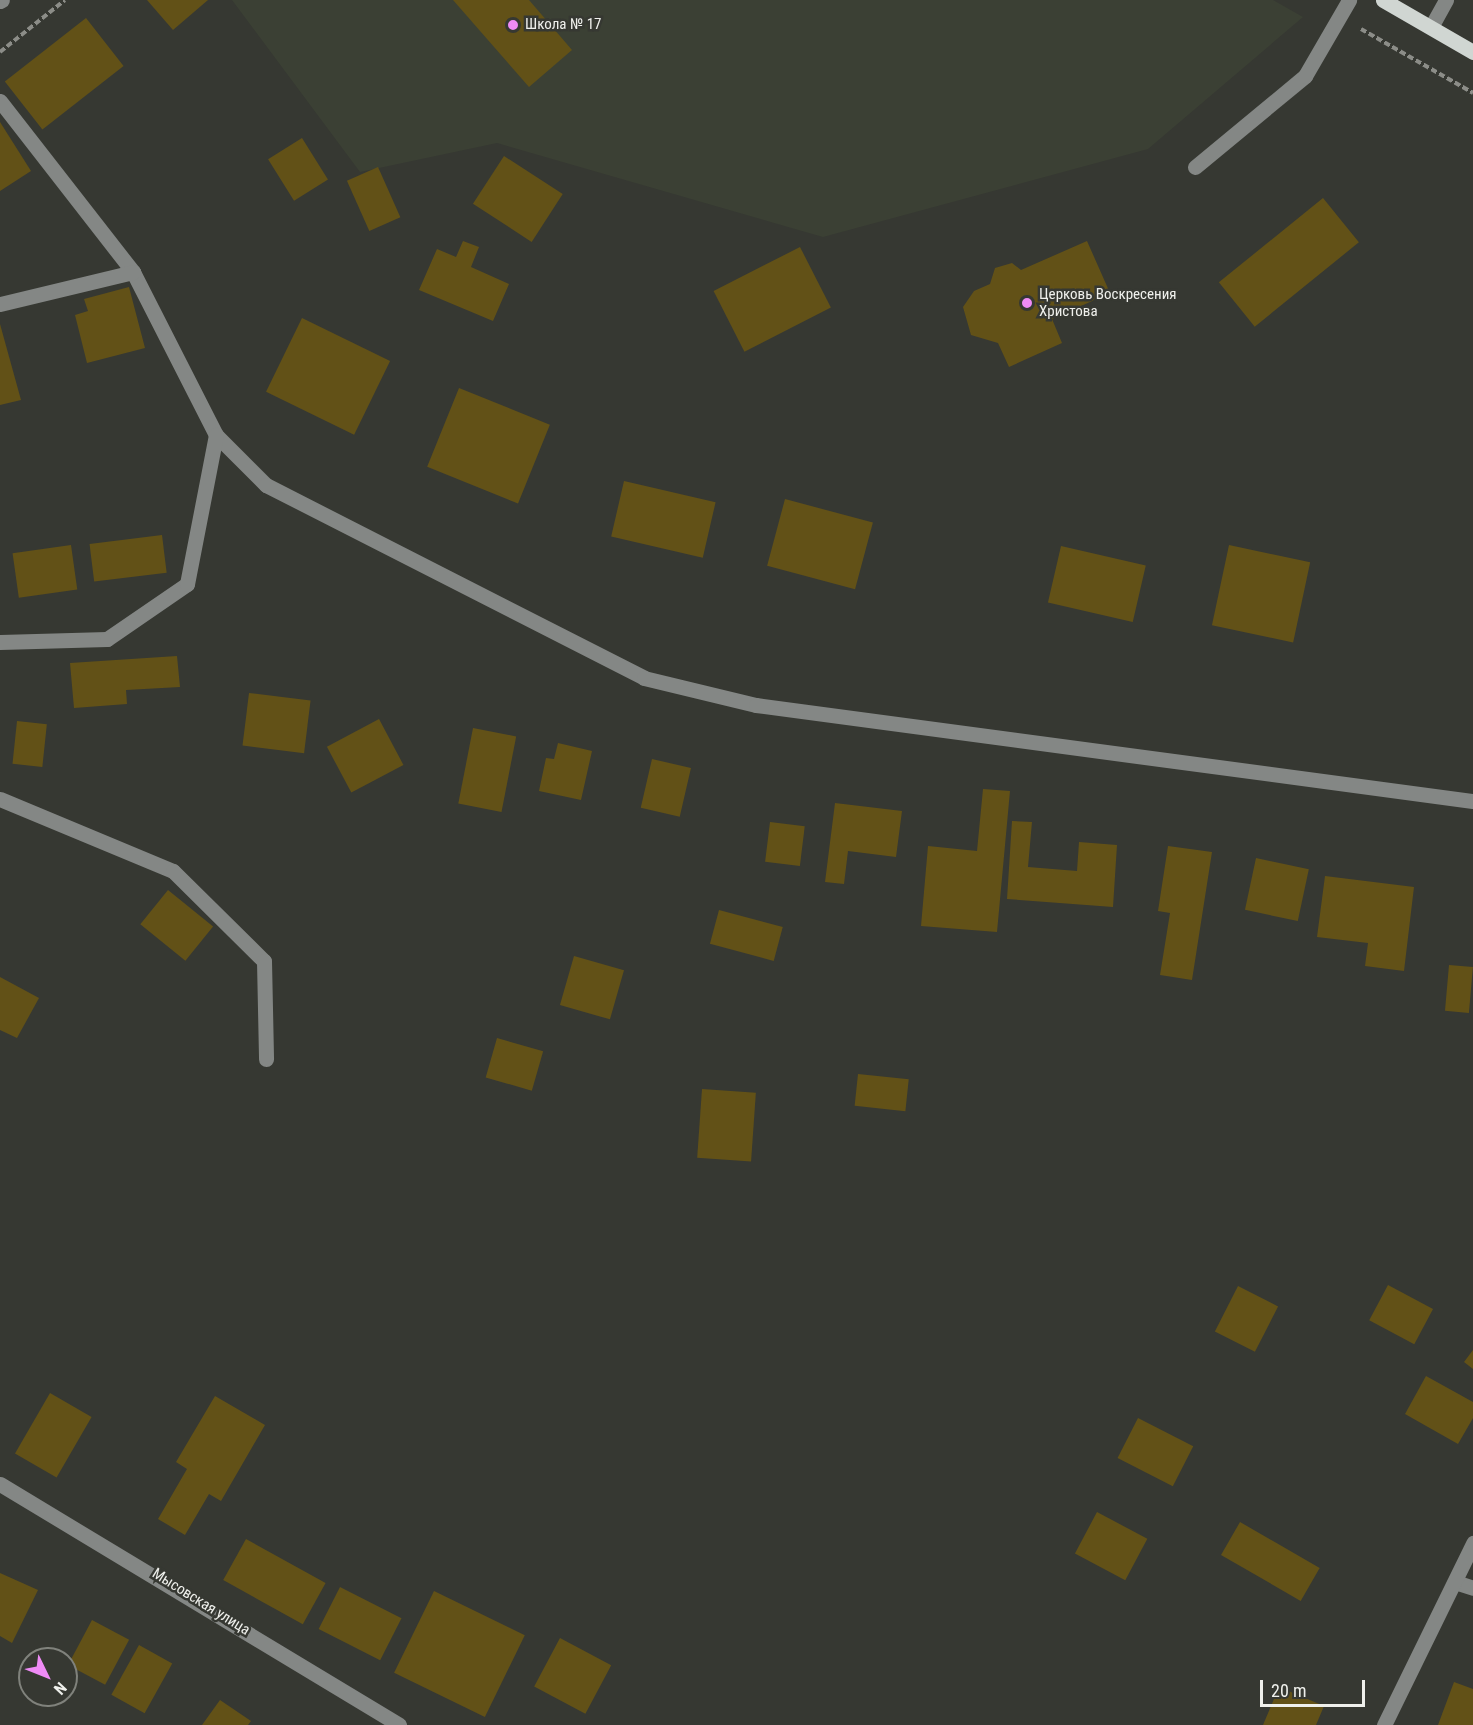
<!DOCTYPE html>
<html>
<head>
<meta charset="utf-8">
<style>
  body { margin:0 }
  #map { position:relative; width:1473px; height:1725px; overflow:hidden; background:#363832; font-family:"Roboto Condensed",sans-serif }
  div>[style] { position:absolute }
  .built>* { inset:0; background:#3b4034 }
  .building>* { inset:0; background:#625117; transform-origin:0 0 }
  .path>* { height:4px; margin-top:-2px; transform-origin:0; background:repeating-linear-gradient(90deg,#8c8d88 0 6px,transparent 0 9px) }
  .minor>* { height:15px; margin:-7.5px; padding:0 7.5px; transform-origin:7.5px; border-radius:7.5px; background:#848785 }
  .major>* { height:15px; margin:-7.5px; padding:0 7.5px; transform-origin:7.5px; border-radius:7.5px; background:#d0d6d2 }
  .dots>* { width:16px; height:16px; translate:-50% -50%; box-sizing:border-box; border:3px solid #363832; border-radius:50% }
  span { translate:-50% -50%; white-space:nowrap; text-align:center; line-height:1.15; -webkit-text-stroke:5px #363832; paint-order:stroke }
  .poi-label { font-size:15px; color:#eff0ec }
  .left { translate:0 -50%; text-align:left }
  .street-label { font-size:15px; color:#eff0ec }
  .north { position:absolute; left:18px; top:1647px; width:60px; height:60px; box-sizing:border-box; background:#363832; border:2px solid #80827c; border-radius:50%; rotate:133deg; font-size:16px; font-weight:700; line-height:24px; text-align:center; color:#eff0ec }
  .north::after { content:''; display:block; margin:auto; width:21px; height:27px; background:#ef8bf6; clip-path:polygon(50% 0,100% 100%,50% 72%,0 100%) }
  .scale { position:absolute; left:1260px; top:1680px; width:105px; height:27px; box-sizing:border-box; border:3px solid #eff0ec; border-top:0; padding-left:8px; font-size:18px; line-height:21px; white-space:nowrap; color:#eff0ec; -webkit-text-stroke:4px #363832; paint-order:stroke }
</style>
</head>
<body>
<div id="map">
  <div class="built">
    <div style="clip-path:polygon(232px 0,1273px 0,1303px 17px,1148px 149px,823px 237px,497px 143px,360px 172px)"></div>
  </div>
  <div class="building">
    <div style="clip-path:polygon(147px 0,208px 0,173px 30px)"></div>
    <div style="clip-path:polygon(453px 0,529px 0,572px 50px,529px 87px)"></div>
    <div style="left:86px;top:18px;width:61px;height:103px;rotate:52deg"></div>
    <div style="clip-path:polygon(0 122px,31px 171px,0 191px)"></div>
    <div style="left:302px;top:138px;width:49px;height:40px;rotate:58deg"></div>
    <div style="left:504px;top:156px;width:70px;height:57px;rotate:33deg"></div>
    <div style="left:378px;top:167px;width:55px;height:34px;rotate:66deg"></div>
    <div style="left:1323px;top:198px;width:57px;height:134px;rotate:51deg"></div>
    <div style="clip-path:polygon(463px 241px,479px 247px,471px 267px,509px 284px,493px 321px,419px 290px,437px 249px,456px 257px)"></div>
    <div style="clip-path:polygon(1087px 241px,1110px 293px,1052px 319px,1062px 343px,1009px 367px,998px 343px,971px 335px,963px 307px,974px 291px,990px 284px,995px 268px,1012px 263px,1021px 270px)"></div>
    <div style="left:800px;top:247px;width:68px;height:97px;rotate:63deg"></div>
    <div style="clip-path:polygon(129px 287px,145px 348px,87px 363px,75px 315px,88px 311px,84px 299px)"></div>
    <div style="left:302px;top:318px;width:98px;height:82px;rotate:26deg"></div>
    <div style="clip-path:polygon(0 324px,21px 400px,0 405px)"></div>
    <div style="left:459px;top:388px;width:98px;height:85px;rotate:22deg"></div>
    <div style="left:624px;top:481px;width:94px;height:57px;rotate:13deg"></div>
    <div style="left:785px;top:499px;width:91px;height:69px;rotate:15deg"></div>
    <div style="left:162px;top:535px;width:38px;height:73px;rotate:83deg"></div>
    <div style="left:71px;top:545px;width:45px;height:59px;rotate:82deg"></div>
    <div style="left:1229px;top:545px;width:83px;height:82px;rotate:12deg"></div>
    <div style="left:1061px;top:546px;width:87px;height:58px;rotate:13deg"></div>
    <div style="clip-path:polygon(177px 656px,180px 687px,126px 690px,127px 704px,74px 708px,70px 663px)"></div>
    <div style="left:249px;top:693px;width:62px;height:53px;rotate:7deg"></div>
    <div style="left:379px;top:719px;width:52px;height:59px;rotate:62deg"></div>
    <div style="left:17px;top:721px;width:30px;height:43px;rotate:6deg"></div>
    <div style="left:473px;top:728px;width:44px;height:77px;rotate:11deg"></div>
    <div style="clip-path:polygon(558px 743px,592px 751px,581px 800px,539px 791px,546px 758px,554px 759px)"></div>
    <div style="left:652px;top:759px;width:40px;height:50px;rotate:13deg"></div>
    <div style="clip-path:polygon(983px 789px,1010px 791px,997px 932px,921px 926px,928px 846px,977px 851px)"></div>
    <div style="clip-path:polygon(835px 803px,902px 811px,896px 857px,848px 851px,844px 884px,825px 882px)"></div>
    <div style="clip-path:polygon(1012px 821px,1032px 822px,1028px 867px,1077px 871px,1079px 842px,1117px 845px,1113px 907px,1007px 899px)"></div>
    <div style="left:770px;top:822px;width:35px;height:40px;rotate:7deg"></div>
    <div style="clip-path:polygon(1168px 846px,1212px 852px,1192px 980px,1160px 975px,1170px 913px,1158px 911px)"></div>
    <div style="left:1256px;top:858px;width:54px;height:53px;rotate:12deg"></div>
    <div style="clip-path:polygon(1325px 876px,1414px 887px,1404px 971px,1365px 966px,1368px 943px,1317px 937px)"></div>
    <div style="left:168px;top:890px;width:58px;height:44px;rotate:39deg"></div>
    <div style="left:719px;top:910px;width:66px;height:35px;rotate:15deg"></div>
    <div style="left:574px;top:956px;width:52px;height:51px;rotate:16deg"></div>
    <div style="left:1449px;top:965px;width:24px;height:46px;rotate:5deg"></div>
    <div style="clip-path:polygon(0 977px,39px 998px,17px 1038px,0 1030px)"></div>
    <div style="left:497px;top:1038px;width:48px;height:41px;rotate:16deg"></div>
    <div style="left:858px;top:1074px;width:51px;height:32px;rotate:6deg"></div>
    <div style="left:702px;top:1089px;width:54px;height:69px;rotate:4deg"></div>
    <div style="left:1388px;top:1285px;width:51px;height:40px;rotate:28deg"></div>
    <div style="left:1238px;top:1286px;width:45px;height:51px;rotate:27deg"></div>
    <div style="clip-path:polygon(1473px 1350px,1473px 1369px,1464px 1362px)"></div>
    <div style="clip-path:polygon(1426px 1376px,1473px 1402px,1473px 1418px,1458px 1444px,1405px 1414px)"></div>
    <div style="left:50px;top:1393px;width:48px;height:70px;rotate:30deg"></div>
    <div style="clip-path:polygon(215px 1396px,265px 1425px,221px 1501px,209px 1494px,185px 1535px,158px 1519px,187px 1469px,176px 1462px)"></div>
    <div style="left:1138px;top:1418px;width:62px;height:45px;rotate:27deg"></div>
    <div style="left:1097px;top:1512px;width:57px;height:47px;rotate:28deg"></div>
    <div style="left:1240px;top:1522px;width:92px;height:38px;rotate:30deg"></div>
    <div style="left:246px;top:1539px;width:91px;height:47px;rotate:29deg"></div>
    <div style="clip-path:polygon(0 1573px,38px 1590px,12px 1643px,0 1636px)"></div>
    <div style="left:340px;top:1587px;width:69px;height:47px;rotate:27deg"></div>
    <div style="left:434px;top:1591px;width:101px;height:91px;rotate:26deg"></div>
    <div style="left:92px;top:1620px;width:42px;height:51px;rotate:28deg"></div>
    <div style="left:560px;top:1638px;width:58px;height:55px;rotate:28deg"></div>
    <div style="left:139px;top:1645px;width:38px;height:57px;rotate:29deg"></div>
    <div style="clip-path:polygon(1454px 1682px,1473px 1689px,1473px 1725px,1438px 1725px)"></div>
    <div style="clip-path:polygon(1279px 1687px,1324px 1706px,1316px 1725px,1263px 1725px)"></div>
    <div style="clip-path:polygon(220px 1700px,251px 1721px,248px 1725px,202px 1725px)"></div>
  </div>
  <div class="path">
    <div style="left:1361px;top:29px;width:129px;rotate:29.7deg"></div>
    <div style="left:0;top:52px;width:83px;rotate:-38.7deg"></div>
  </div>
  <div class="minor">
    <div style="left:0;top:1px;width:2px;rotate:-27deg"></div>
    <div style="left:1431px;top:27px;width:31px;rotate:-61deg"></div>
    <div style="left:0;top:101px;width:217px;rotate:52.1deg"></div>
    <div style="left:133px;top:272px;width:183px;rotate:63deg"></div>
    <div style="left:216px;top:435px;width:71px;rotate:45deg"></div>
    <div style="left:266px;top:485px;width:424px;rotate:27deg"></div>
    <div style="left:644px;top:678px;width:115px;rotate:13.6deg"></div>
    <div style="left:756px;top:705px;width:723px;rotate:7.63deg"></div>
    <div style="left:1195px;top:167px;width:143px;rotate:-39.6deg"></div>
    <div style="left:1305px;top:76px;width:88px;rotate:-59.9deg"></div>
    <div style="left:0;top:304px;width:137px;rotate:-13.5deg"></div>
    <div style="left:0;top:642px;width:107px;rotate:-1.6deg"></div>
    <div style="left:107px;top:639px;width:97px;rotate:-34.5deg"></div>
    <div style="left:187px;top:584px;width:152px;rotate:-79deg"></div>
    <div style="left:0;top:799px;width:187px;rotate:22.6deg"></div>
    <div style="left:173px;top:871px;width:128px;rotate:44.7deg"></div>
    <div style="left:264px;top:961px;width:98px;rotate:88.8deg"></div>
    <div style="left:0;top:1484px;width:466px;rotate:31.1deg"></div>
    <div style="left:1455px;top:1582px;width:19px;rotate:18deg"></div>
    <div style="left:1384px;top:1725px;width:203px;rotate:-63.9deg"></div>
  </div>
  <div class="major">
    <div style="left:1383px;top:0;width:104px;rotate:30deg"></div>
  </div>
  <div class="dots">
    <div style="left:513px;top:25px;background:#ef8bf6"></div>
    <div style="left:1027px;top:303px;background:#ef8bf6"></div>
  </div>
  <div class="poi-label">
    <span class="left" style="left:525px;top:25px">Школа № 17</span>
    <span class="left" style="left:1039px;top:303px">Церковь Воскресения<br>Христова</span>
  </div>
  <div class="street-label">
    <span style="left:201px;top:1602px;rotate:32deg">Мысовская улица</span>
  </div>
  <div class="north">N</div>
  <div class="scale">20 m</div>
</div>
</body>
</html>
